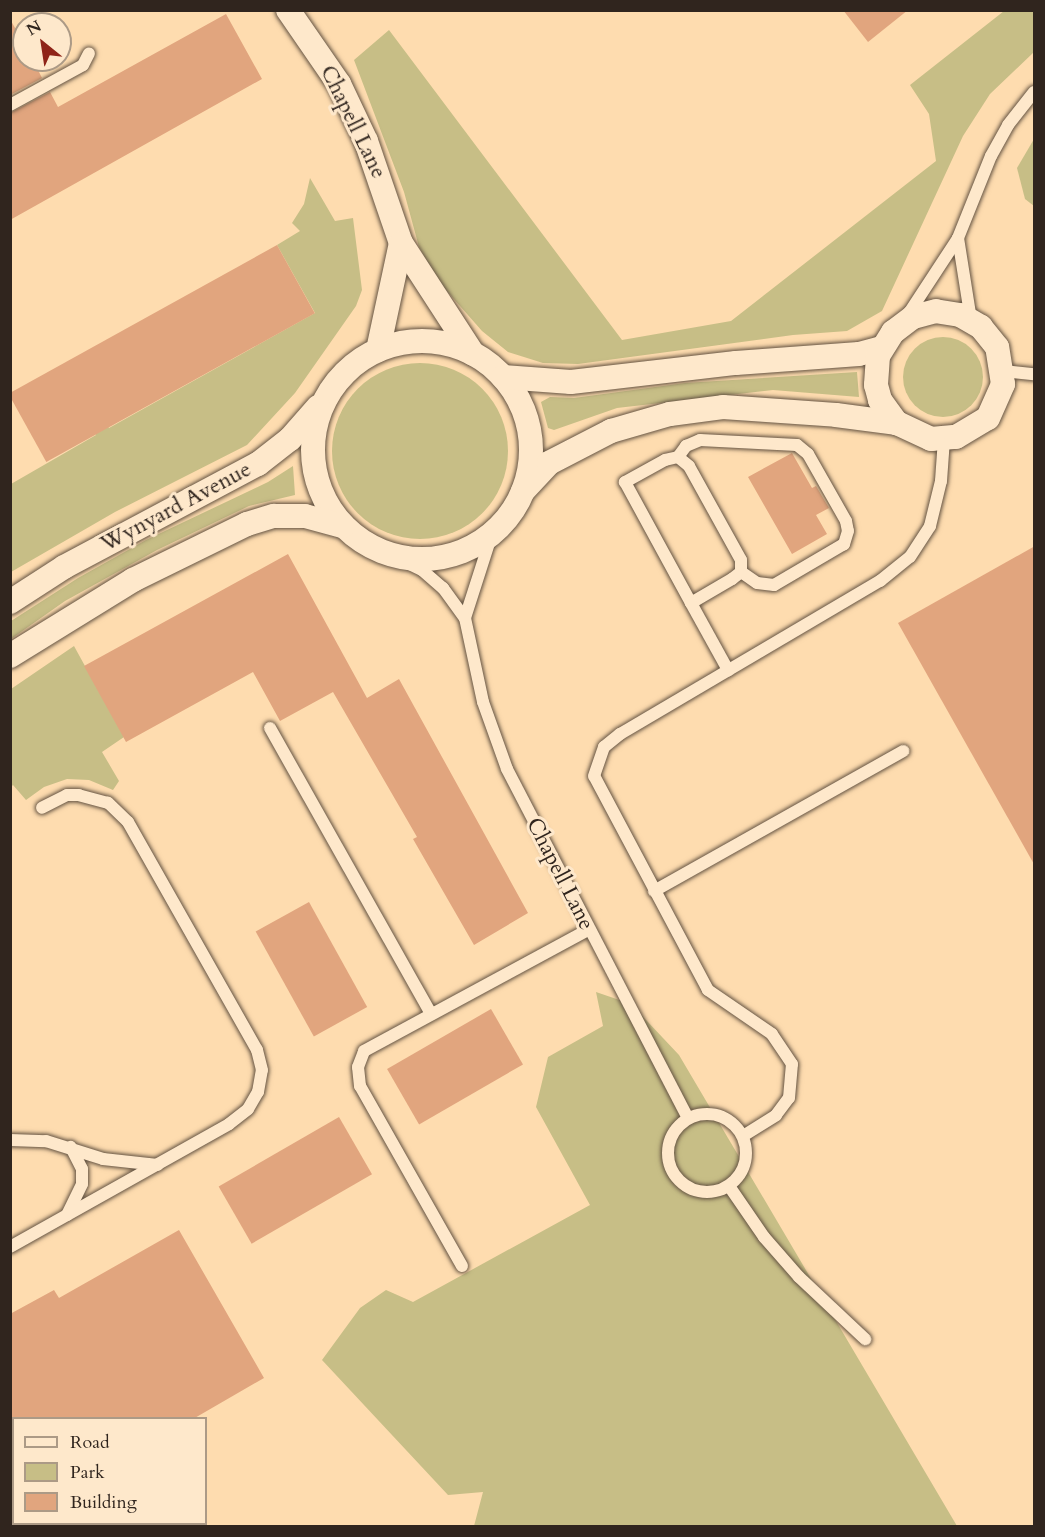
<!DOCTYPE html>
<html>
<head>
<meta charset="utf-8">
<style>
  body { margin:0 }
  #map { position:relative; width:1045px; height:1537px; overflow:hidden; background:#fedcaf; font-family:Cardo,serif }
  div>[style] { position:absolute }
  .green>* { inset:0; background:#c7be86 }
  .round { border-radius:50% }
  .building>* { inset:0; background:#e1a57e; transform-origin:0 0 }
  .roads { filter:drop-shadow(0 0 2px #645342) drop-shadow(0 0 2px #645342) }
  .service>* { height:12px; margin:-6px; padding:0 6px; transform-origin:6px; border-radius:6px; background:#fee8cb }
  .service>.ring { margin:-6px; padding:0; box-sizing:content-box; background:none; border:12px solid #fee8cb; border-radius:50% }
  .minor>* { height:24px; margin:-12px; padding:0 12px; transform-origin:12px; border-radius:12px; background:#fee8cb }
  .minor>.ring { margin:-12px; padding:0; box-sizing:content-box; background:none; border:24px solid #fee8cb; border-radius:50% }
  span { translate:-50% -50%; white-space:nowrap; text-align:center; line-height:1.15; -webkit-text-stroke:6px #fee8cb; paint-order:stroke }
  .street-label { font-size:22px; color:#30251e }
  .frame { position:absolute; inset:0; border:12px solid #30251e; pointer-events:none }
  .legend { position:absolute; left:12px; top:1417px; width:195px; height:108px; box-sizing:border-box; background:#fee8cb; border:2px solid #ac9a86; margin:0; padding:8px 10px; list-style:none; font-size:18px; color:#30251e }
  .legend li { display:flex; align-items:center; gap:12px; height:30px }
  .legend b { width:30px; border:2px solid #ac9a86 }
  .north { position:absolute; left:12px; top:12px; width:60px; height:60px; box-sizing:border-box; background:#fee8cb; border:2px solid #ac9a86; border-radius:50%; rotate:330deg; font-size:16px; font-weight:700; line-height:24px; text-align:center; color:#30251e }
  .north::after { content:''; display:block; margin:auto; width:21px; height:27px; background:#8f2418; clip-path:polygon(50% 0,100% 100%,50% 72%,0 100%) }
</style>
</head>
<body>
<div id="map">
  <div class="green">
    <div style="clip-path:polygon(1004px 11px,1034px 11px,1034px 52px,990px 94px,963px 136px,882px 311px,847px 331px,793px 335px,578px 364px,543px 363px,508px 352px,482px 331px,438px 281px,419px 247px,404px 192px,354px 60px,389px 30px,622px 340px,731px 321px,936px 161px,929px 114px,910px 85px)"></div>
    <div style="clip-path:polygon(1034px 139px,1034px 206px,1025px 199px,1017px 168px)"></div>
    <div style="clip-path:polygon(310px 178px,335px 221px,353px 218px,362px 290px,356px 306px,295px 393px,247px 445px,115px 512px,11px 572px,11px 484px,96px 435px,58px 368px,71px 360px,109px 428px,315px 313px,277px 245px,300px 231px,292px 223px,304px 204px)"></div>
    <div class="round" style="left:903px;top:337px;width:80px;height:80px"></div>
    <div class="round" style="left:332px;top:363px;width:176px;height:176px"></div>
    <div style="clip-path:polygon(857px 372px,859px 397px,773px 390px,617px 408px,554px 430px,548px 428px,541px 402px,550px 397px,574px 398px,685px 383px)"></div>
    <div style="clip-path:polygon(293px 466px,295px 495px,249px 506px,157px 550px,65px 601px,11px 639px,11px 621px,78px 578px,146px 540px,268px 482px)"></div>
    <div style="clip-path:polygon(74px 646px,124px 737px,102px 752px,119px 781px,113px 790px,89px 780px,67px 779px,44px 787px,26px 800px,13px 785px,11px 787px,11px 689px)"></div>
    <div style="clip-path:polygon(596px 992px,631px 1004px,679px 1055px,957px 1526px,474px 1526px,483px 1492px,448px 1495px,322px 1360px,360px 1308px,386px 1290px,413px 1302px,590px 1205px,536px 1107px,548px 1057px,603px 1026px)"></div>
  </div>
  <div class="building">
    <div style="clip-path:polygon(843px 10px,908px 10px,868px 42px)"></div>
    <div style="clip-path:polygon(226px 14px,262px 79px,10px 220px,10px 113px,50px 92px,58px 107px)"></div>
    <div style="clip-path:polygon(10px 19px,24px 44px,24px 60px,33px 60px,42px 78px,10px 95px)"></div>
    <div style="left:277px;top:245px;width:78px;height:307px;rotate:61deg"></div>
    <div style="clip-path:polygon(792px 453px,812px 488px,816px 486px,829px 508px,816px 515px,827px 534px,792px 554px,748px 477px)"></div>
    <div style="clip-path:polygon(1035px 546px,1035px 866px,898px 623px)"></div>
    <div style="clip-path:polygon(288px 554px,367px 698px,399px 679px,528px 913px,474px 945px,413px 839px,417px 837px,333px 692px,280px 721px,253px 672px,126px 742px,84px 666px)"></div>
    <div style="left:309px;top:902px;width:120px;height:61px;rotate:61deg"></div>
    <div style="left:491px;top:1009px;width:64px;height:120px;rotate:60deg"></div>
    <div style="left:339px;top:1117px;width:66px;height:139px;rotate:60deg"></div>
    <div style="clip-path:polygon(179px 1230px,264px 1378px,193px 1419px,10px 1419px,10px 1314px,54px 1290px,59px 1298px)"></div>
  </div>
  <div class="roads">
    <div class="service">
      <div style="left:10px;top:105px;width:83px;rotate:-28.7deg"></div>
      <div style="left:83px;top:65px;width:13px;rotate:-63deg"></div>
      <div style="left:958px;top:238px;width:83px;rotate:81deg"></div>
      <div style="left:907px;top:316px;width:93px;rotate:-56.8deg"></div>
      <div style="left:958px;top:238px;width:88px;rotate:-68.1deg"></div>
      <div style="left:991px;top:156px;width:35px;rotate:-61deg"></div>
      <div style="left:1008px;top:125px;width:42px;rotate:-51.8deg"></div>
      <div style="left:1003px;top:371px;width:31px;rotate:6deg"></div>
      <div style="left:678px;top:457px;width:14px;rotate:-54deg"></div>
      <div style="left:686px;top:446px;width:15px;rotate:-23deg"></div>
      <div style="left:700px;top:440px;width:97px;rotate:3deg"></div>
      <div style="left:797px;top:445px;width:14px;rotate:39deg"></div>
      <div style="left:808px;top:454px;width:77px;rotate:60.4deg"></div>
      <div style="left:846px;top:521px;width:10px;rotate:79deg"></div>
      <div style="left:848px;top:531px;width:14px;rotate:107deg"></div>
      <div style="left:844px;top:544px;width:81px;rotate:149.6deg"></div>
      <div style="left:774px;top:585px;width:17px;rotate:-173deg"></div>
      <div style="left:757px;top:583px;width:19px;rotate:-145deg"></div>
      <div style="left:502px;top:524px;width:17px;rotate:130deg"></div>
      <div style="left:491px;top:537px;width:85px;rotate:107.8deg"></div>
      <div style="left:465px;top:618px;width:86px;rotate:77.9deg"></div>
      <div style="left:483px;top:702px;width:71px;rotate:70.3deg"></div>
      <div style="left:507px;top:769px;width:393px;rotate:62.6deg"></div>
      <div style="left:391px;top:555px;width:34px;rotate:26deg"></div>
      <div style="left:422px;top:570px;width:28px;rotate:41deg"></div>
      <div style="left:443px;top:588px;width:37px;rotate:54deg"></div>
      <div style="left:691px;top:603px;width:48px;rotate:-30.3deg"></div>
      <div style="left:732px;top:579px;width:11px;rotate:-38deg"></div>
      <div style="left:741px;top:572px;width:12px;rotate:-90deg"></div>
      <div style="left:741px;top:560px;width:107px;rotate:-119deg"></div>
      <div style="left:689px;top:466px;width:14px;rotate:-141deg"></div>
      <div style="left:678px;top:457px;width:13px;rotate:167deg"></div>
      <div style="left:665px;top:460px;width:46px;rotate:151.2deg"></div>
      <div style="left:625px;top:482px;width:138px;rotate:61.4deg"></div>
      <div style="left:691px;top:603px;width:77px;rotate:61.1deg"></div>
      <div style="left:270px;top:728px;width:328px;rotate:60.6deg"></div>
      <div style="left:654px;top:891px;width:286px;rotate:-29.3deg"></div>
      <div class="ring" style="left:668px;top:1114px;width:66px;height:66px"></div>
      <div style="left:743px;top:1136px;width:39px;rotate:-32deg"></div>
      <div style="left:776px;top:1115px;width:21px;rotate:-53deg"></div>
      <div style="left:789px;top:1098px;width:34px;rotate:-85deg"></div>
      <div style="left:792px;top:1064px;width:36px;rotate:-124deg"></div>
      <div style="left:772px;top:1034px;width:78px;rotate:-145.5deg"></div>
      <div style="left:708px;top:990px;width:242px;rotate:-118deg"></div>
      <div style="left:594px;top:776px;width:31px;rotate:-71deg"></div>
      <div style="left:604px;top:747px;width:21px;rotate:-39deg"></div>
      <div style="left:620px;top:734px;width:302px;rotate:-30.5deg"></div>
      <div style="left:880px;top:581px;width:38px;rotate:-39deg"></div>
      <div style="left:910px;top:557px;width:37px;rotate:-57deg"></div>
      <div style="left:930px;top:526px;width:46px;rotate:-76.3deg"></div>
      <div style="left:941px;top:481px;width:42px;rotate:-85.9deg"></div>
      <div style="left:10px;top:1140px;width:36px;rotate:2deg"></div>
      <div style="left:46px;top:1141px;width:60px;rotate:17.5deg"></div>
      <div style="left:103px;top:1159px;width:55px;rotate:6.2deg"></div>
      <div style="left:729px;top:1186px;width:62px;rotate:55.5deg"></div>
      <div style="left:764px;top:1237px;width:53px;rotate:48.8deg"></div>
      <div style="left:799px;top:1277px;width:91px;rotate:43.2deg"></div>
      <div style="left:67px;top:1215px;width:34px;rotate:-64deg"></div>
      <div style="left:82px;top:1184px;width:15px;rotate:-90deg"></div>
      <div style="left:82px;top:1169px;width:25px;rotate:-117deg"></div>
      <div style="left:10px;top:1247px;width:251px;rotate:-29.3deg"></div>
      <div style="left:229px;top:1124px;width:24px;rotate:-38deg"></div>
      <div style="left:248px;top:1109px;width:20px;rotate:-60deg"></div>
      <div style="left:258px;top:1092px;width:22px;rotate:-80deg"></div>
      <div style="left:262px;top:1070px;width:21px;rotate:-104deg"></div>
      <div style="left:257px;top:1050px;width:262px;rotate:-119.5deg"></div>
      <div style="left:128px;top:822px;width:28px;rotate:-136deg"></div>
      <div style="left:108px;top:803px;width:30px;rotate:-165deg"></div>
      <div style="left:79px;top:795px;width:12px;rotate:180deg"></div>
      <div style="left:67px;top:795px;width:28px;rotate:153deg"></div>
      <div style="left:462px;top:1266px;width:207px;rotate:-119.5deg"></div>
      <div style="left:360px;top:1086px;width:19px;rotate:-96deg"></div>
      <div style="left:358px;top:1067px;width:17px;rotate:-69deg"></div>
      <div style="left:364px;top:1051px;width:255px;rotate:-28.4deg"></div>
      <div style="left:63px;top:1526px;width:5px;rotate:-22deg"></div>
    </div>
    <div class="minor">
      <div style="left:288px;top:10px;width:90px;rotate:55.4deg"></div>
      <div style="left:339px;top:84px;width:63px;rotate:64.7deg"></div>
      <div style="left:366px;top:141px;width:108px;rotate:71.1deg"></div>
      <div style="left:401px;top:243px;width:132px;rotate:57deg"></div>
      <div class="ring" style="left:313px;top:341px;width:194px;height:194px"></div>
      <div style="left:378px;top:350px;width:109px;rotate:-77.9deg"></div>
      <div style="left:503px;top:377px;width:68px;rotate:4.2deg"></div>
      <div style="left:571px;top:382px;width:166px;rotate:-6.6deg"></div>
      <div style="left:736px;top:363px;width:123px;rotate:-4.2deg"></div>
      <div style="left:859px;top:354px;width:23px;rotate:-15deg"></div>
      <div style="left:523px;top:491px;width:38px;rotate:-47deg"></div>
      <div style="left:549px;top:463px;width:70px;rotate:-27.3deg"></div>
      <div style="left:611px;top:431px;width:61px;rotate:-16.1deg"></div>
      <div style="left:670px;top:414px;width:53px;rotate:-7.5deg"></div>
      <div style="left:723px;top:407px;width:113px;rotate:4deg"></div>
      <div style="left:836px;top:415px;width:62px;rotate:7.5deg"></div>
      <div style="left:897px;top:423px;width:38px;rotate:25deg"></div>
      <div style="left:931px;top:439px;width:25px;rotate:-5deg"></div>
      <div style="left:956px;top:437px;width:37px;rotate:-31deg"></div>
      <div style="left:988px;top:418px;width:37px;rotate:-66deg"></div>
      <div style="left:1003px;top:384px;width:37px;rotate:-99deg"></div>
      <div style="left:997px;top:347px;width:26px;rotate:-129deg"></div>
      <div style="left:981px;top:327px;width:24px;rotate:-150deg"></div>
      <div style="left:960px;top:315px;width:24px;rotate:-171deg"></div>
      <div style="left:936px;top:311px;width:24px;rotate:165deg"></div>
      <div style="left:913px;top:317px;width:25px;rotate:143deg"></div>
      <div style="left:893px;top:332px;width:28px;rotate:122deg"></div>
      <div style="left:878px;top:356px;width:29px;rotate:94deg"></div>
      <div style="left:876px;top:385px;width:16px;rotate:75deg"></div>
      <div style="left:880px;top:400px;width:29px;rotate:54deg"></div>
      <div style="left:10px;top:602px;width:64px;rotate:-32.9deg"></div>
      <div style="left:64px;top:567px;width:220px;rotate:-28deg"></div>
      <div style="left:258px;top:464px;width:41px;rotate:-38deg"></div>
      <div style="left:290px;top:439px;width:43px;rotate:-48.8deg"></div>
      <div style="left:10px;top:656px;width:145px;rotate:-31.7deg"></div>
      <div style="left:133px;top:580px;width:127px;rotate:-26.2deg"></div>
      <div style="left:247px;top:524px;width:28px;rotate:-17deg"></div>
      <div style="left:274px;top:516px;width:31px"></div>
      <div style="left:305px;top:516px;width:39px;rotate:15deg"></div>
    </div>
  </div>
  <div class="street-label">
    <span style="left:353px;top:122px;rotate:64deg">Chapell Lane</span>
    <span style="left:176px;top:507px;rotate:-28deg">Wynyard Avenue</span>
    <span style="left:560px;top:874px;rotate:63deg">Chapell Lane</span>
  </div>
  <div class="frame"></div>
  <ul class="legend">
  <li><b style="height:8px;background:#fee8cb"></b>Road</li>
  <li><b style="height:16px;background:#c7be86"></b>Park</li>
  <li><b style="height:16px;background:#e1a57e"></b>Building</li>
  </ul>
  <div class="north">N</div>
</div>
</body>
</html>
